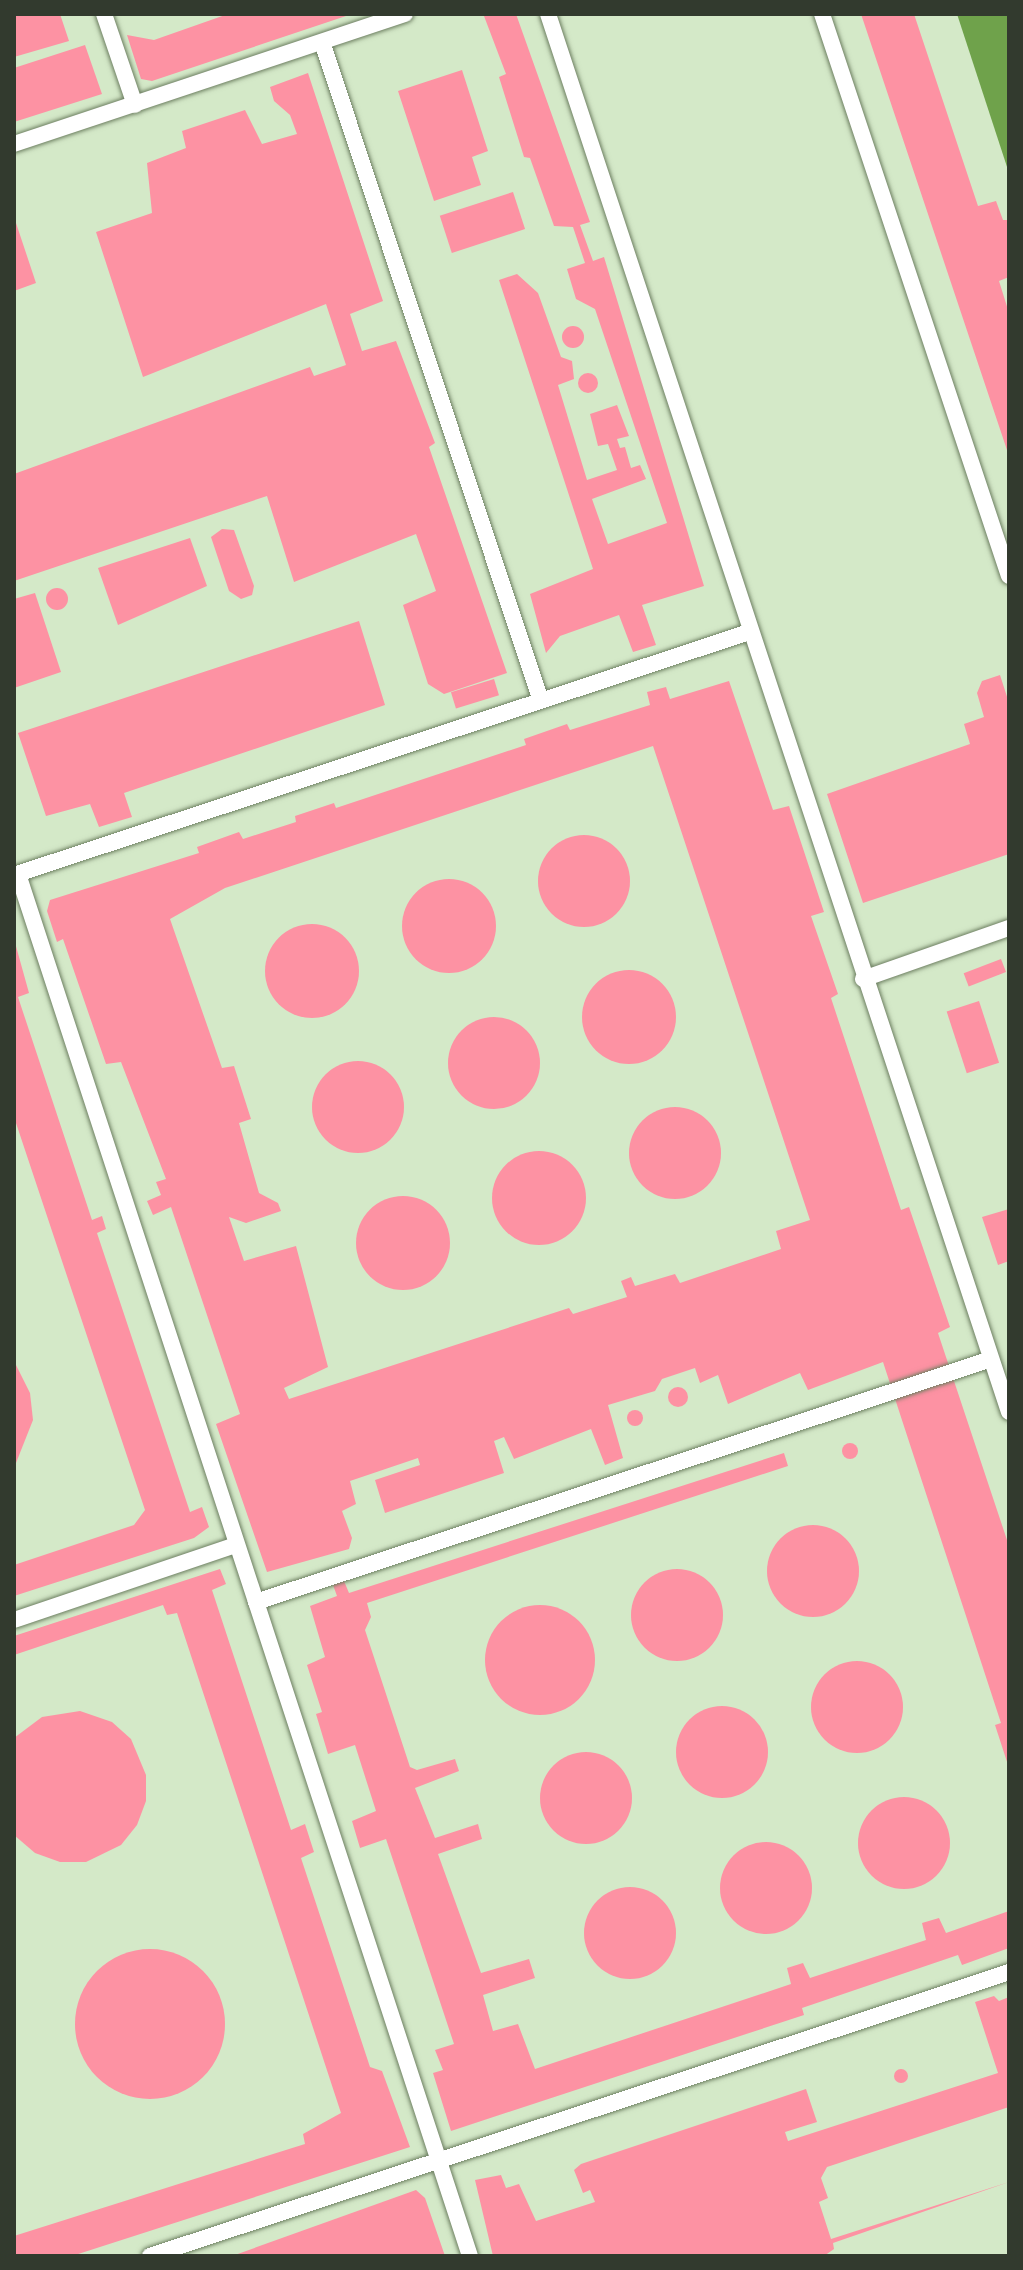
<!DOCTYPE html>
<html>
<head>
<meta charset="utf-8">
<style>
  body { margin:0 }
  #map { position:relative; width:1023px; height:2270px; overflow:hidden; background:#d4e9c8; font-family:Literata,serif }
  div>[style] { position:absolute }
  .water>* { inset:0; background:#6fa24b }
  .building>* { inset:0; background:#fd92a3; transform-origin:0 0 }
  .round { border-radius:50% }
  .roads { filter:drop-shadow(0 0 2px #6d7f61) drop-shadow(0 0 2px #6d7f61) }
  .service>* { height:16px; margin:-8px; padding:0 8px; transform-origin:8px; border-radius:8px; background:#fff }
  span { translate:-50% -50%; white-space:nowrap; text-align:center; line-height:1.15; -webkit-text-stroke:6px #e1f6d5; paint-order:stroke }
  .frame { position:absolute; inset:0; border:16px solid #323a2e; pointer-events:none }
</style>
</head>
<body>
<div id="map">
  <div class="water">
    <div style="clip-path:polygon(957px 14px,1009px 14px,1009px 173px)"></div>
  </div>
  <div class="building">
    <div style="clip-path:polygon(14px 14px,60px 14px,69px 41px,14px 57px)"></div>
    <div style="clip-path:polygon(228px 14px,349px 14px,349px 15px,152px 81px,141px 79px,127px 35px,154px 40px)"></div>
    <div style="clip-path:polygon(516px 14px,590px 222px,580px 225px,593px 261px,604px 257px,704px 586px,642px 605px,656px 645px,633px 652px,619px 615px,560px 636px,546px 653px,530px 594px,593px 569px,499px 280px,517px 274px,538px 293px,561px 357px,572px 361px,574px 379px,558px 385px,587px 480px,617px 470px,608px 444px,598px 446px,590px 414px,617px 405px,629px 436px,617px 439px,620px 448px,625px 447px,631px 468px,640px 465px,646px 479px,592px 499px,608px 544px,667px 523px,595px 309px,576px 299px,567px 269px,585px 263px,573px 227px,554px 226px,530px 158px,524px 157px,499px 77px,506px 74px,484px 16px)"></div>
    <div style="clip-path:polygon(861px 14px,914px 14px,978px 206px,996px 201px,1003px 220px,1009px 220px,1009px 277px,999px 281px,1009px 313px,1009px 456px)"></div>
    <div style="clip-path:polygon(85px 45px,102px 94px,14px 122px,14px 68px)"></div>
    <div style="clip-path:polygon(462px 70px,488px 151px,472px 157px,481px 185px,434px 201px,398px 91px)"></div>
    <div style="clip-path:polygon(308px 73px,383px 301px,350px 314px,362px 351px,396px 341px,435px 443px,429px 447px,507px 673px,444px 694px,428px 684px,403px 605px,436px 591px,416px 534px,294px 582px,267px 496px,14px 581px,14px 474px,310px 367px,314px 376px,346px 365px,326px 304px,143px 377px,96px 232px,152px 213px,147px 163px,186px 148px,182px 131px,245px 110px,262px 144px,297px 134px,290px 115px,274px 101px,270px 87px)"></div>
    <div style="left:513px;top:192px;width:39px;height:77px;rotate:72deg"></div>
    <div style="clip-path:polygon(14px 217px,36px 283px,14px 291px)"></div>
    <div class="round" style="left:562px;top:326px;width:22px;height:22px"></div>
    <div class="round" style="left:578px;top:373px;width:20px;height:20px"></div>
    <div style="clip-path:polygon(222px 529px,234px 530px,254px 586px,252px 595px,241px 599px,229px 591px,211px 537px)"></div>
    <div style="clip-path:polygon(190px 538px,207px 586px,118px 625px,98px 568px)"></div>
    <div class="round" style="left:46px;top:588px;width:22px;height:22px"></div>
    <div style="clip-path:polygon(35px 593px,61px 672px,14px 688px,14px 599px)"></div>
    <div style="clip-path:polygon(359px 621px,385px 705px,124px 793px,132px 817px,99px 827px,90px 804px,46px 816px,18px 733px)"></div>
    <div style="clip-path:polygon(1000px 675px,1009px 703px,1009px 854px,863px 903px,827px 794px,970px 744px,964px 724px,984px 717px,977px 693px,982px 681px)"></div>
    <div style="left:494px;top:679px;width:17px;height:45px;rotate:73deg"></div>
    <div style="clip-path:polygon(evenodd,729px 681px,773px 810px,789px 806px,824px 912px,811px 916px,838px 994px,831px 998px,901px 1210px,909px 1207px,950px 1327px,938px 1333px,1009px 1546px,1009px 1768px,995px 1725px,1001px 1723px,883px 1362px,808px 1390px,800px 1373px,728px 1404px,718px 1375px,700px 1383px,695px 1368px,662px 1379px,655px 1391px,608px 1405px,623px 1458px,605px 1465px,591px 1429px,514px 1459px,504px 1437px,494px 1441px,504px 1473px,385px 1513px,375px 1480px,420px 1465px,418px 1458px,350px 1481px,356px 1504px,342px 1511px,352px 1538px,349px 1549px,267px 1572px,216px 1424px,240px 1414px,171px 1207px,153px 1215px,147px 1201px,161px 1195px,156px 1182px,166px 1179px,121px 1062px,106px 1064px,63px 939px,57px 942px,47px 911px,50px 900px,199px 853px,197px 847px,239px 832px,243px 839px,296px 822px,295px 816px,334px 803px,336px 808px,526px 745px,524px 739px,567px 724px,570px 730px,650px 705px,647px 692px,666px 687px,670px 699px,729px 681px,653px 746px,810px 1220px,776px 1231px,781px 1249px,680px 1283px,675px 1274px,635px 1286px,631px 1277px,621px 1281px,627px 1297px,573px 1314px,569px 1308px,289px 1399px,284px 1388px,328px 1367px,296px 1246px,244px 1261px,229px 1217px,246px 1223px,281px 1211px,278px 1203px,259px 1193px,239px 1123px,251px 1119px,234px 1066px,222px 1068px,170px 919px,225px 888px,653px 746px)"></div>
    <div class="round" style="left:538px;top:835px;width:92px;height:92px"></div>
    <div class="round" style="left:402px;top:879px;width:94px;height:94px"></div>
    <div class="round" style="left:265px;top:924px;width:94px;height:94px"></div>
    <div style="clip-path:polygon(14px 939px,29px 993px,18px 997px,92px 1220px,102px 1216px,106px 1229px,97px 1233px,190px 1512px,202px 1507px,209px 1527px,194px 1538px,14px 1596px,14px 1565px,134px 1525px,145px 1510px,14px 1117px)"></div>
    <div style="left:1001px;top:959px;width:14px;height:40px;rotate:69deg"></div>
    <div class="round" style="left:582px;top:970px;width:94px;height:94px"></div>
    <div style="left:979px;top:1001px;width:65px;height:34px;rotate:72deg"></div>
    <div class="round" style="left:448px;top:1017px;width:92px;height:92px"></div>
    <div class="round" style="left:312px;top:1061px;width:92px;height:92px"></div>
    <div class="round" style="left:629px;top:1107px;width:92px;height:92px"></div>
    <div class="round" style="left:492px;top:1151px;width:94px;height:94px"></div>
    <div class="round" style="left:356px;top:1196px;width:94px;height:94px"></div>
    <div style="clip-path:polygon(1009px 1209px,1009px 1261px,998px 1265px,982px 1217px)"></div>
    <div style="clip-path:polygon(14px 1361px,30px 1393px,33px 1420px,14px 1468px)"></div>
    <div class="round" style="left:668px;top:1387px;width:20px;height:20px"></div>
    <div class="round" style="left:627px;top:1410px;width:16px;height:16px"></div>
    <div class="round" style="left:842px;top:1443px;width:16px;height:16px"></div>
    <div style="clip-path:polygon(784px 1453px,788px 1466px,367px 1603px,371px 1617px,365px 1630px,410px 1767px,417px 1770px,455px 1759px,459px 1771px,415px 1788px,435px 1838px,478px 1824px,482px 1839px,438px 1854px,481px 1973px,529px 1959px,535px 1978px,483px 1995px,493px 2031px,518px 2024px,535px 2069px,791px 1984px,787px 1968px,803px 1963px,810px 1978px,926px 1940px,922px 1923px,939px 1918px,946px 1933px,1009px 1911px,1009px 1948px,962px 1965px,958px 1955px,802px 2008px,804px 2015px,451px 2131px,433px 2073px,443px 2070px,435px 2050px,454px 2044px,386px 1839px,360px 1848px,352px 1821px,376px 1811px,355px 1745px,328px 1754px,316px 1714px,322px 1712px,307px 1665px,325px 1657px,310px 1606px,337px 1596px,333px 1585px,344px 1581px,349px 1593px)"></div>
    <div class="round" style="left:767px;top:1525px;width:92px;height:92px"></div>
    <div style="clip-path:polygon(220px 1569px,226px 1584px,212px 1590px,291px 1830px,305px 1824px,314px 1852px,301px 1858px,370px 2067px,382px 2071px,410px 2147px,72px 2256px,14px 2256px,14px 2236px,305px 2144px,303px 2134px,341px 2113px,177px 1613px,167px 1615px,163px 1605px,14px 1655px,14px 1636px)"></div>
    <div class="round" style="left:631px;top:1569px;width:92px;height:92px"></div>
    <div class="round" style="left:485px;top:1605px;width:110px;height:110px"></div>
    <div class="round" style="left:811px;top:1661px;width:92px;height:92px"></div>
    <div class="round" style="left:676px;top:1706px;width:92px;height:92px"></div>
    <div style="clip-path:polygon(80px 1711px,112px 1722px,131px 1739px,146px 1775px,146px 1801px,137px 1825px,121px 1845px,86px 1862px,60px 1862px,35px 1853px,14px 1835px,14px 1738px,42px 1717px)"></div>
    <div class="round" style="left:540px;top:1752px;width:92px;height:92px"></div>
    <div class="round" style="left:858px;top:1797px;width:92px;height:92px"></div>
    <div class="round" style="left:720px;top:1842px;width:92px;height:92px"></div>
    <div class="round" style="left:584px;top:1887px;width:92px;height:92px"></div>
    <div class="round" style="left:75px;top:1949px;width:150px;height:150px"></div>
    <div style="clip-path:polygon(994px 1996px,999px 2001px,1009px 1997px,1009px 2107px,827px 2167px,821px 2178px,828px 2198px,819px 2202px,831px 2239px,1009px 2182px,833px 2243px,834px 2249px,824px 2256px,493px 2256px,475px 2180px,501px 2175px,506px 2188px,519px 2184px,536px 2221px,595px 2202px,590px 2190px,583px 2193px,574px 2170px,581px 2164px,806px 2089px,817px 2122px,785px 2132px,788px 2141px,998px 2073px,975px 2002px)"></div>
    <div class="round" style="left:894px;top:2069px;width:14px;height:14px"></div>
    <div style="clip-path:polygon(416px 2190px,425px 2198px,445px 2256px,232px 2256px)"></div>
  </div>
  <div class="roads">
    <div class="service">
      <div style="left:104px;top:14px;width:96px;rotate:71.2deg"></div>
      <div style="left:548px;top:14px;width:1472px;rotate:71.75deg"></div>
      <div style="left:822px;top:14px;width:592px;rotate:71.6deg"></div>
      <div style="left:322px;top:42px;width:694px;rotate:71.62deg"></div>
      <div style="left:14px;top:144px;width:412px;rotate:-18.4deg"></div>
      <div style="left:18px;top:874px;width:1454px;rotate:71.89deg"></div>
      <div style="left:14px;top:875px;width:774px;rotate:-18.29deg"></div>
      <div style="left:863px;top:979px;width:155px;rotate:-19.3deg"></div>
      <div style="left:256px;top:1602px;width:774px;rotate:-18.29deg"></div>
      <div style="left:14px;top:1620px;width:234px;rotate:-18.7deg"></div>
      <div style="left:150px;top:2256px;width:905px;rotate:-18.29deg"></div>
    </div>
  </div>
  <div class="frame"></div>
</div>
</body>
</html>
